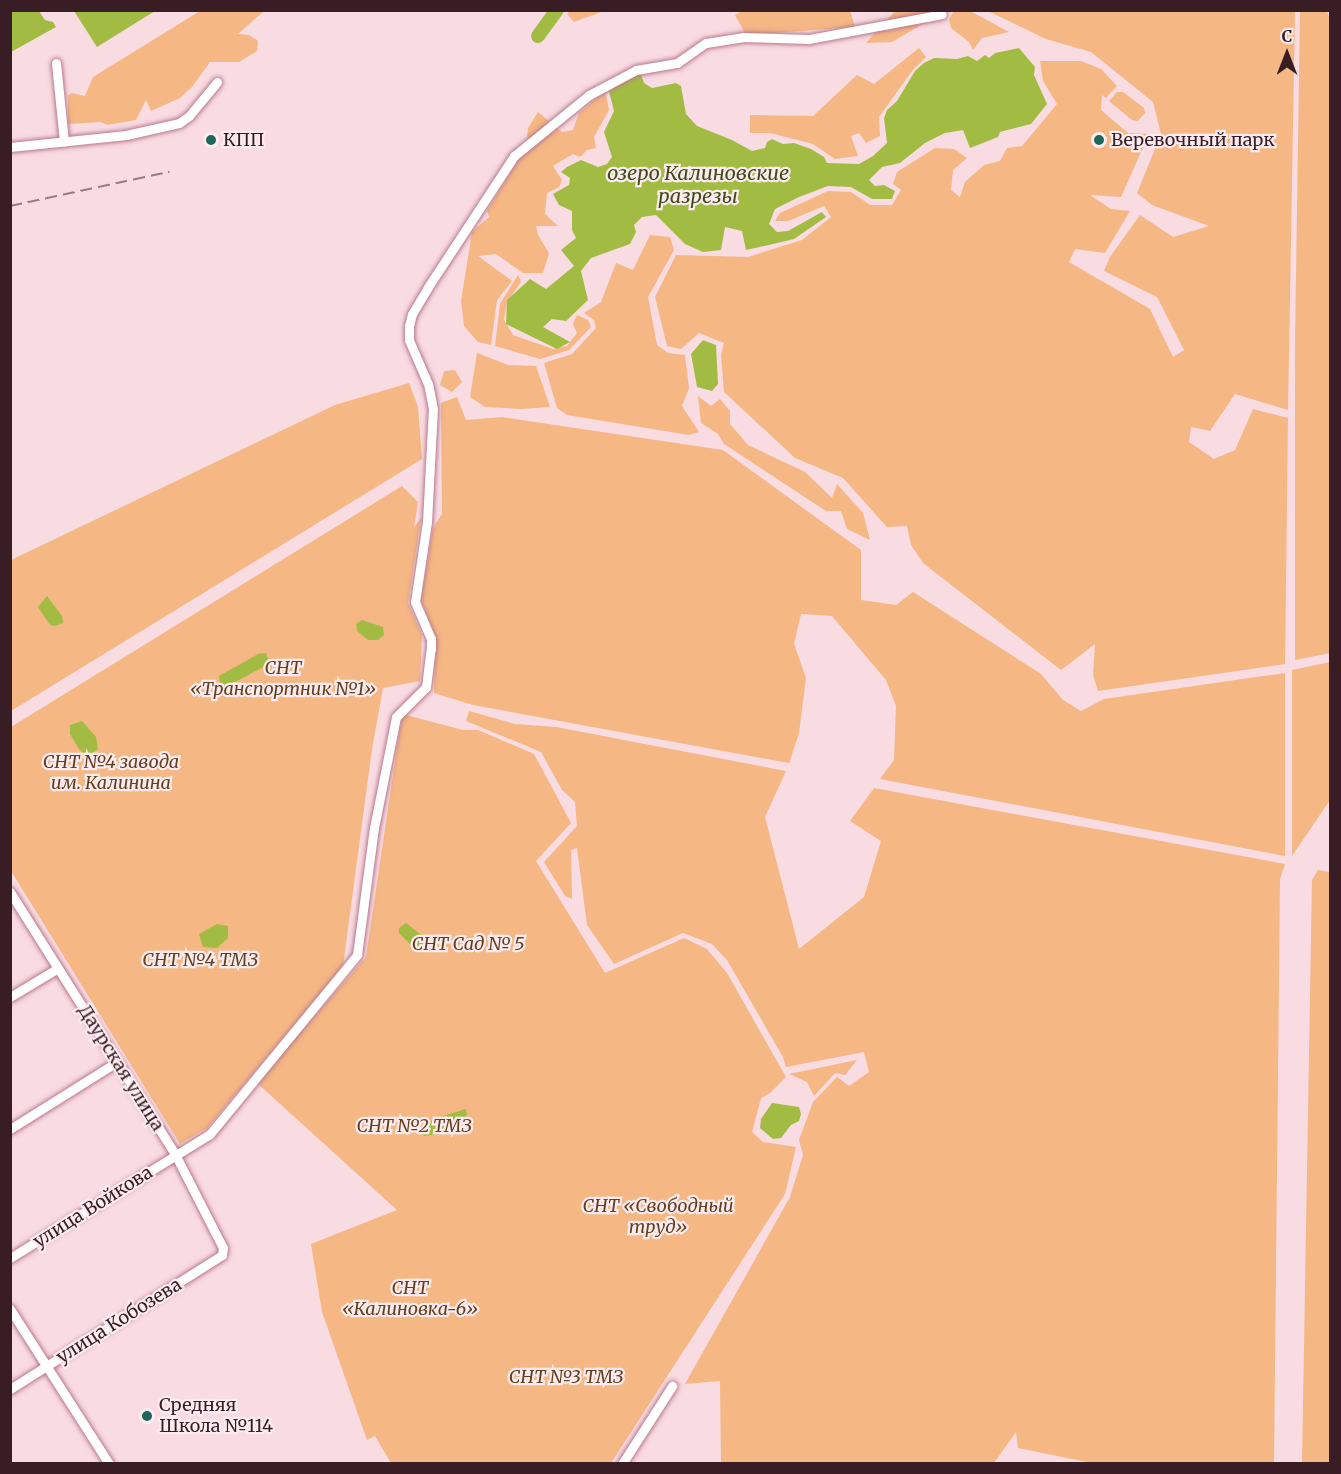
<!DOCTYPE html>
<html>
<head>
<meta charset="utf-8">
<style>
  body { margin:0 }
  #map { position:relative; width:1341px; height:1474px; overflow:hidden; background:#f9dbe2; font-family:Merriweather,serif }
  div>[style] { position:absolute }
  .green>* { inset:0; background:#f5b783 }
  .water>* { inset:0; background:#a2bc43 }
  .river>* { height:14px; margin:-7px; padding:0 7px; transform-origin:7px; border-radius:7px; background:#a2bc43 }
  .roads { filter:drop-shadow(0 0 2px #ba788c) drop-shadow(0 0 2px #ba788c) }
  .minor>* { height:9px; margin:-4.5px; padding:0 4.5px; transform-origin:4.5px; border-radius:4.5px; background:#fff }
  .rail>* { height:2px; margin-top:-1px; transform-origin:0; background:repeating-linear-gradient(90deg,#987b83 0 12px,transparent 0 18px) }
  .dots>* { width:16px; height:16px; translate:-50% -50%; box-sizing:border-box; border:3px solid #fcecf0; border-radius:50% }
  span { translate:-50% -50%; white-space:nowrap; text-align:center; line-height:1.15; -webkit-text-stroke:4.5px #fcecf0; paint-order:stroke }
  .poi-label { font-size:18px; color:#381d25 }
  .left { translate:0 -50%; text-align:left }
  .park-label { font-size:18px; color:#653f1d; font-style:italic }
  .street-label { font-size:18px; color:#381d25 }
  .water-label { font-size:20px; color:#414c1c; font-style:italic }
  .frame { position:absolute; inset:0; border:12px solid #381d25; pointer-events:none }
  .north { position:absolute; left:1257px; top:24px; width:60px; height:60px; -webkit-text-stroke:4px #fcecf0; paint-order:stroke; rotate:0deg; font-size:16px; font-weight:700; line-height:24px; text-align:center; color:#381d25 }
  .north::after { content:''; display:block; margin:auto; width:21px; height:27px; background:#381d25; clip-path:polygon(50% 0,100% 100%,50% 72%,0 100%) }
</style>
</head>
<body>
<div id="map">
  <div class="green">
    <div style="clip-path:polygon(744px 10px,850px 11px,855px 27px,746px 35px,735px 15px)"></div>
    <div style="clip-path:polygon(200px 11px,264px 11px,238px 34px,249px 35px,258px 41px,257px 51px,239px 62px,210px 62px,192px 87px,180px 98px,151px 111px,146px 100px,136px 120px,107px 125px,101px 122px,68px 124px,68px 95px,72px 93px,85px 96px,93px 77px)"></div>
    <div style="clip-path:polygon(570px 11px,570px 10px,604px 11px,574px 22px,567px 14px)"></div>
    <div style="clip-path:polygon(895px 11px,945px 11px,892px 42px,866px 43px)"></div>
    <div style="clip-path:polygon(954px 11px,970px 11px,1009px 32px,982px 38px,973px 50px,969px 42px,951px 28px,949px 19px)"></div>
    <div style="clip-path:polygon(988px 11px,1295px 11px,1288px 410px,1235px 394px,1210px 431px,1191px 427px,1189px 442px,1214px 459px,1235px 450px,1253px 409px,1288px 418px,1285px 664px,1098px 691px,1093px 675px,1095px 644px,1061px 670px,923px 563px,911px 545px,907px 526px,887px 527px,843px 478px,795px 458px,724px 392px,721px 355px,724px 343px,699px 333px,681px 349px,667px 346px,655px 297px,676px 255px,748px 257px,802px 240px,831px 217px,824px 206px,788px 221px,775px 221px,780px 213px,828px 191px,851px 192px,870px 205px,892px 205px,901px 190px,893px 184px,897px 172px,935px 148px,954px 149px,967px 158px,953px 170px,951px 190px,960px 197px,965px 182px,984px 165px,1000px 161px,1007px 148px,1022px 146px,1057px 104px,1043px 81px,1040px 61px,1081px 61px,1101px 69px,1117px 86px,1106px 98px,1102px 95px,1101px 110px,1128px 133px,1149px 134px,1121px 197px,1090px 195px,1111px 209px,1130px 211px,1105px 253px,1075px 249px,1069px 262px,1150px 309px,1173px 357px,1184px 350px,1157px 297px,1104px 271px,1110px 257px,1140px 215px,1173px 237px,1209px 226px,1152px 205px,1137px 193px,1161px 134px,1153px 102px,1091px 52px,1046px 39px)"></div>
    <div style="clip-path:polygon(1300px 11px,1327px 11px,1330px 21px,1330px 653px,1295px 660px,1295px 343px)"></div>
    <div style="clip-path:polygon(919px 48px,926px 57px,912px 71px,879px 117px,880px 136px,866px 143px,859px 133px,851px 136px,858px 156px,835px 159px,813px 144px,770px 133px,750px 133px,750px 115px,813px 116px,857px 75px,874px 84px)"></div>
    <div style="clip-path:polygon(605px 91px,609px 110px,594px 137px,596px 148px,587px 150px,580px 157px,573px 154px,553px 166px,562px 180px,559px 187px,547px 193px,545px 214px,558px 226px,536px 226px,538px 235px,549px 253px,543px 273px,523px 273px,496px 254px,478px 256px,512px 281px,497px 300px,491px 345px,478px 342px,464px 326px,461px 301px,472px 232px,489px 217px,487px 211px,526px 147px,528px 128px,538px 112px,562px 132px,573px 130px,579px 113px)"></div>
    <div style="clip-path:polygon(1117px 92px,1123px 92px,1144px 108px,1145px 113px,1138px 121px,1132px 120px,1109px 101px)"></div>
    <div style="clip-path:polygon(650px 235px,670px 237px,674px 250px,648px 297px,657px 345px,668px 353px,685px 355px,689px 388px,682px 406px,699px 432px,689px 435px,567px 415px,557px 408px,544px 363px,572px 354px,596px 328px,594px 320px,584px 313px,601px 302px,616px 263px,633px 270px)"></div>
    <div style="clip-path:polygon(518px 275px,521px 282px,507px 302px,504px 320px,513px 335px,553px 349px,567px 346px,577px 333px,573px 324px,577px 315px,588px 320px,591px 327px,569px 350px,540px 359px,495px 346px,500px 304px)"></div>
    <div style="clip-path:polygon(477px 353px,508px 365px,536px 366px,550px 407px,522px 409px,485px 407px,470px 397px)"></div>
    <div style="clip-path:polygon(455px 370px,462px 382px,452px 392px,440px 385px,444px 371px)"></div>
    <div style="clip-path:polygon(409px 383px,418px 407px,422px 459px,11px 711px,11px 560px,335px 405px)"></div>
    <div style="clip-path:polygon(698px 396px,711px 406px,720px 399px,730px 411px,730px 424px,748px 445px,805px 472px,832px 498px,837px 484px,863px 513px,870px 540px,847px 529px,841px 511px,826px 511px,724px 444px,718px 434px,701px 423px)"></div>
    <div style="clip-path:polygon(457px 397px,466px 420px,502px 417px,723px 450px,861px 550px,861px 600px,896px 605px,913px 592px,1041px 674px,1063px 700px,1081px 711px,1104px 699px,1285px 673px,1285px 856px,880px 779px,894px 760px,896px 706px,886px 680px,832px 616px,801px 614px,794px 644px,806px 678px,799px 733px,789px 763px,473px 705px,434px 693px,435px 635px,421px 600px,433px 528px,442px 514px,441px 403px)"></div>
    <div style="clip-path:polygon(402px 486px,418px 502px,414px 527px,421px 518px,408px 603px,422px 635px,420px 681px,383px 688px,372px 749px,343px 966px,207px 1128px,180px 1144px,11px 871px,11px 727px)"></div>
    <div style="clip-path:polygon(1330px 662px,1330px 800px,1292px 856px,1292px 670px)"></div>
    <div style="clip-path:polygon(469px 711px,515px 724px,556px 727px,786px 771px,765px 817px,799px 949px,864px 897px,881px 841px,850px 821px,874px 788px,1285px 864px,1280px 879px,1274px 1463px,1092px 1463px,1018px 1448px,1016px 1432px,994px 1463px,721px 1463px,720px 1381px,685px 1384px,790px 1197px,803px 1155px,799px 1140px,813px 1102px,837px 1077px,849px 1086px,869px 1072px,864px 1052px,786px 1067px,783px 1057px,727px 960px,712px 944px,683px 933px,614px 964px,587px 925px,577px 848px,571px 850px,572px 899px,565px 896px,544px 862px,577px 826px,575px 802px,562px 790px,541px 752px,466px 721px)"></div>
    <div style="clip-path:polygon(402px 714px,463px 730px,478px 730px,534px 754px,571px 823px,536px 861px,605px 973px,684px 938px,707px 949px,727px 973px,786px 1077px,770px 1093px,761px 1098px,752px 1132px,763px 1142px,796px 1147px,785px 1194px,611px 1463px,391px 1463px,375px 1436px,367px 1440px,322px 1312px,311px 1244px,397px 1210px,257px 1083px,366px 957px)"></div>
    <div style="clip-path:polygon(1318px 870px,1330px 872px,1330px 1463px,1302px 1464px,1312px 880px)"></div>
    <div style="clip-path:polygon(857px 1060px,845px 1075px,835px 1073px,814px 1096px,807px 1082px,789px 1074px)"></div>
  </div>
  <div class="water">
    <div style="clip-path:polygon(11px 10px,39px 11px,45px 20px,53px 22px,56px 27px,11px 52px)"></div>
    <div style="clip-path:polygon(74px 11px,155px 11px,97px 47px)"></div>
    <div style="clip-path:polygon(1019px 48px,1035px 67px,1034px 75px,1047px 104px,1031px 124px,1000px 132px,998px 137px,970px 148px,963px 130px,945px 133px,925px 143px,900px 163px,882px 167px,869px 180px,875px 186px,884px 185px,895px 191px,892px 199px,872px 199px,851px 187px,828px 186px,799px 197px,775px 209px,769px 224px,777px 232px,788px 231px,822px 212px,826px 217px,794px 239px,773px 244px,746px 250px,742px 231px,725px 227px,721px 250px,703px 252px,685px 244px,656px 215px,642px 217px,634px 225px,636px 232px,630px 244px,591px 258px,581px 271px,588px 300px,566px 321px,552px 319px,543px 327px,570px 342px,557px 349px,506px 324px,507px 300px,530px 279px,546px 289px,574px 266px,561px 250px,576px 238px,572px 230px,572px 211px,559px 205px,553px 194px,569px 185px,570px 178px,561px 172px,567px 167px,581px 160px,598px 167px,607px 164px,612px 157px,604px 132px,614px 111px,609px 91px,632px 76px,641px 74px,644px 83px,652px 88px,676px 83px,681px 86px,686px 114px,697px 126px,732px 140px,752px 151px,765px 148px,767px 142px,772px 139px,783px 144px,794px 143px,811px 149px,824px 157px,827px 163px,859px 164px,873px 156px,887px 143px,884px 118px,887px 110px,897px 101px,915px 71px,924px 63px,934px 58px,957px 59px,968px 56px,977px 61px,985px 55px,989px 58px,995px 53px)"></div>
    <div style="clip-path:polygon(703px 340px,716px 345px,718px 384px,712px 391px,697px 387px,691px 354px)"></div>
    <div style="clip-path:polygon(47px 596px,62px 616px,63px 623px,55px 626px,50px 625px,38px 607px)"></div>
    <div style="clip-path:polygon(362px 620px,383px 627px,384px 635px,378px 640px,368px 640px,357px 631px,356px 624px)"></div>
    <div style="clip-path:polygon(266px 653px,268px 659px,263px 667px,228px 686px,220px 685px,219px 676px,258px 654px)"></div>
    <div style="clip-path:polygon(82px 721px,96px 737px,98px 749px,88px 757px,79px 749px,70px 734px,70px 725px)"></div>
    <div style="clip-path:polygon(406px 923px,420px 934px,426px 945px,422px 951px,415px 949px,399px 933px,399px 928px)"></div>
    <div style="clip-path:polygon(217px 924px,228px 926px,228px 938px,217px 948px,203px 947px,199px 934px)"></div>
    <div style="clip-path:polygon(772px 1103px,799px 1107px,801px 1114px,799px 1121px,791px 1125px,781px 1138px,773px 1139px,760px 1128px,761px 1119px)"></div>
    <div style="clip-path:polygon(466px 1109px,467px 1115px,439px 1134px,424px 1136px,416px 1130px,436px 1118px)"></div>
  </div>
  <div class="river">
    <div style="left:538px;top:36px;width:32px;rotate:-54deg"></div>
  </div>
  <div class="roads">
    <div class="minor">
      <div style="left:56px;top:63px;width:79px;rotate:84.2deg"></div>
      <div style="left:10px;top:147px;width:117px;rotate:-5.9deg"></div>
      <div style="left:126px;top:135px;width:54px;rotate:-12.8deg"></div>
      <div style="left:179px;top:123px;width:12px;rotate:-35deg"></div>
      <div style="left:189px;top:116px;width:44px;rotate:-50.5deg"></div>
      <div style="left:10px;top:892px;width:312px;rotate:57.8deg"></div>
      <div style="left:176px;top:1156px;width:103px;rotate:62.9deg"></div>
      <div style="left:223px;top:1248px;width:7px;rotate:98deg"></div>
      <div style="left:222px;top:1255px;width:251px;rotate:147.7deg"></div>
      <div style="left:10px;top:997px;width:56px;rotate:-31.1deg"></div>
      <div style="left:10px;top:1129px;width:126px;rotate:-32.1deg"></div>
      <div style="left:10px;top:1258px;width:235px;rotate:-31.8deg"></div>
      <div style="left:210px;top:1134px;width:232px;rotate:-50.6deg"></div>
      <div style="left:357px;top:955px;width:128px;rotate:-82.4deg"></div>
      <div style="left:374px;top:828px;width:113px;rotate:-78.8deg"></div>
      <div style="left:396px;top:717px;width:42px;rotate:-45deg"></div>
      <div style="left:426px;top:687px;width:38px;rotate:-83deg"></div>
      <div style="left:431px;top:649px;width:10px;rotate:-90deg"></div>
      <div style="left:431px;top:639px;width:40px;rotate:-113.4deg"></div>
      <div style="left:415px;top:602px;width:81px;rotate:-81.5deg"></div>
      <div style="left:427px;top:522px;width:113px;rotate:-87deg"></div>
      <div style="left:433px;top:409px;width:25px;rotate:-101deg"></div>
      <div style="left:428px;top:384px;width:48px;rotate:-113.4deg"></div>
      <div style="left:409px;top:340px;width:14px;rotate:-90deg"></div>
      <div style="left:409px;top:326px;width:12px;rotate:-76deg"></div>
      <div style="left:412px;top:314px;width:31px;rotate:-59deg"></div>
      <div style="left:428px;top:287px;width:157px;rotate:-56.7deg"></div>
      <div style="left:514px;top:156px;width:97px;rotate:-39.1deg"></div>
      <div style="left:589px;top:95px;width:53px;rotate:-28deg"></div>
      <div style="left:636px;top:70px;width:42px;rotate:-9.7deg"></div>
      <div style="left:677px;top:63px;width:35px;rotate:-35deg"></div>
      <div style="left:706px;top:43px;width:37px;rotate:-9deg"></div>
      <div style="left:743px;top:37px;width:66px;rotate:1.7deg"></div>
      <div style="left:809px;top:39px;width:135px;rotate:-10.6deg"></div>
      <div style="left:10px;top:1309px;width:184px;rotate:57.4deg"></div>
      <div style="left:622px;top:1464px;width:93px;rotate:-57.3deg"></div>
    </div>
  </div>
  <div class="rail">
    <div style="left:10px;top:206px;width:163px;rotate:-12.1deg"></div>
  </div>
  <div class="dots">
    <div style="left:211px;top:140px;background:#1f675c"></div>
    <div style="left:1099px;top:140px;background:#1f675c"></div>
    <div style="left:147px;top:1416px;background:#1f675c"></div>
  </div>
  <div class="poi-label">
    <span class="left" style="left:223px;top:140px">КПП</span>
    <span class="left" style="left:1111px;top:140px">Веревочный парк</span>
    <span class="left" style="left:159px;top:1416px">Средняя<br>Школа №114</span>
  </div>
  <div class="park-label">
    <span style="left:283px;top:679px">СНТ<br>«Транспортник №1»</span>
    <span style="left:111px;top:773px">СНТ №4 завода<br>им. Калинина</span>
    <span style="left:468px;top:944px">СНТ Сад № 5</span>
    <span style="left:200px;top:960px">СНТ №4 ТМЗ</span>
    <span style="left:414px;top:1126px">СНТ №2 ТМЗ</span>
    <span style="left:658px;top:1217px">СНТ «Свободный<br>труд»</span>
    <span style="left:410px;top:1299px">СНТ<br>«Калиновка-6»</span>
    <span style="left:566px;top:1377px">СНТ №3 ТМЗ</span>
  </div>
  <div class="street-label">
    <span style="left:121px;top:1068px;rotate:58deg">Даурская улица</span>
    <span style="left:93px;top:1207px;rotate:-32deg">улица Войкова</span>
    <span style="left:119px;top:1321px;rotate:-32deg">улица Кобозева</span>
  </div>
  <div class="water-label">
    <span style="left:698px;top:184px">озеро Калиновские<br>разрезы</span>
  </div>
  <div class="frame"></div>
  <div class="north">С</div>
</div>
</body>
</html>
